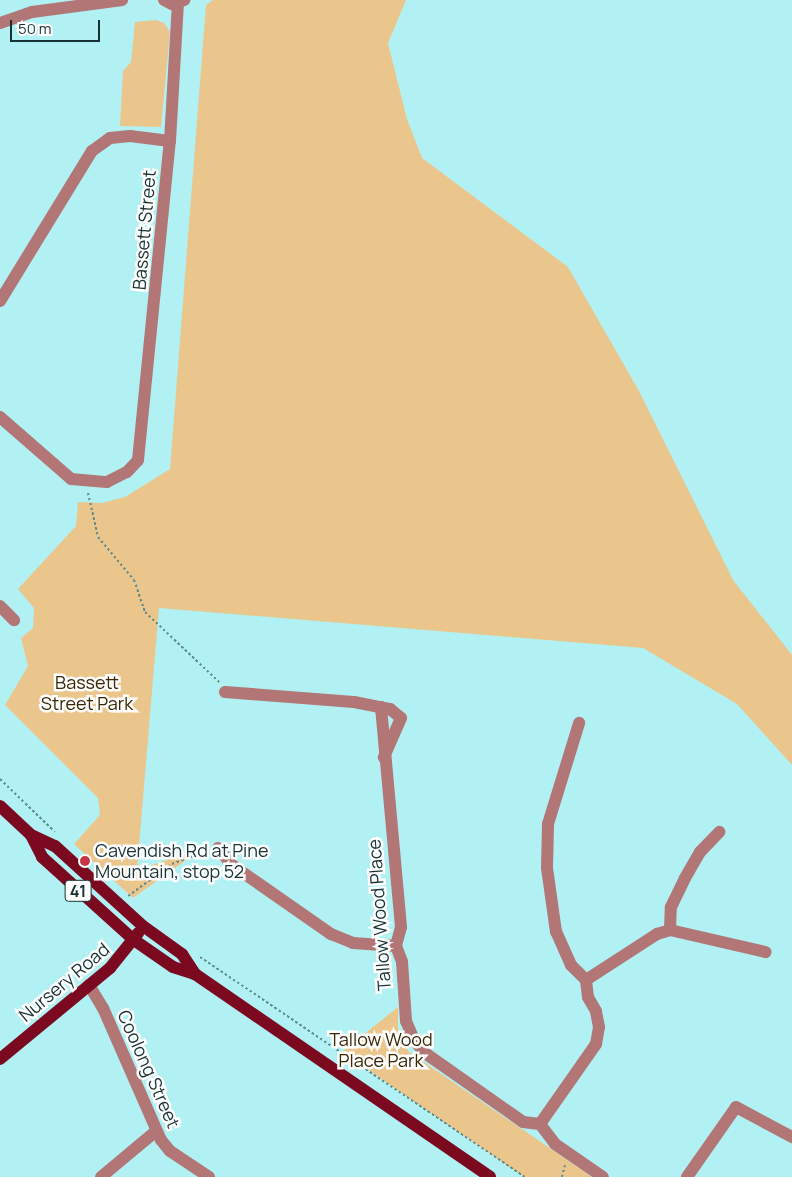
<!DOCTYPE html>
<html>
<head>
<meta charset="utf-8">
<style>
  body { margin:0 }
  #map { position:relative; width:792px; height:1177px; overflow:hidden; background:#b1f1f3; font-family:Manrope,sans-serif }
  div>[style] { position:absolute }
  .green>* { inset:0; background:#eac68c }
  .path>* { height:2px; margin-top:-1px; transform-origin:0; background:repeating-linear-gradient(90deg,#5f8a8c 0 2.5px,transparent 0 5px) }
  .minor>* { height:12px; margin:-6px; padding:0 6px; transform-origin:6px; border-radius:6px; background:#b27677 }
  .major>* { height:12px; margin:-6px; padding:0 6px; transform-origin:6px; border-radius:6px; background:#7b0a21 }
  .dots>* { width:14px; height:14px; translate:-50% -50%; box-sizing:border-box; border:2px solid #fff; border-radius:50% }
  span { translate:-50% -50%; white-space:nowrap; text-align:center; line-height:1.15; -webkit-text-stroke:5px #fff; paint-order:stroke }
  .shield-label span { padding:1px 4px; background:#fff; border:1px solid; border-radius:4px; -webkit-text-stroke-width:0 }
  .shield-label { font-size:16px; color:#183233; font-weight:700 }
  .street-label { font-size:18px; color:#183233 }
  .park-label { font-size:18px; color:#392704 }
  .poi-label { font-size:18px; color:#183233 }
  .left { translate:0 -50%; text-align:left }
  .scale { position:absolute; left:10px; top:20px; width:90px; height:22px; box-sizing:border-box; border:2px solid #183233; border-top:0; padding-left:6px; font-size:15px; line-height:18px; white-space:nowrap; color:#183233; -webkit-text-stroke:4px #fff; paint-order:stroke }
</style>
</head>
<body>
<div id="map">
  <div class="green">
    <div style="clip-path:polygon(213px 0,406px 0,388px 43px,407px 119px,422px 158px,568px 267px,639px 391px,733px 580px,792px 655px,792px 765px,737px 704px,643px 648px,159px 608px,137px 870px,203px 848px,133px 898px,74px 844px,100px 815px,98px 798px,5px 705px,28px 666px,21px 638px,33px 628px,34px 608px,18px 589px,76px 526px,78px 502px,102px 503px,125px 497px,170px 469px,206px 5px)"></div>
    <div style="clip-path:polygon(156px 20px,164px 23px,170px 32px,161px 127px,120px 126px,123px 71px,131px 62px,135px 22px)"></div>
    <div style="clip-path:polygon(398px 1007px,398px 1029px,409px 1052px,592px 1177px,524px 1177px,342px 1052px)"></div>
  </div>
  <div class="path">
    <div style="left:88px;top:493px;width:45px;rotate:77.2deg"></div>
    <div style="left:98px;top:537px;width:56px;rotate:50.1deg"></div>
    <div style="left:134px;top:580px;width:34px;rotate:71deg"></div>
    <div style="left:145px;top:612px;width:102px;rotate:43.4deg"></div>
    <div style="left:0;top:779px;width:76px;rotate:43.9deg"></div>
    <div style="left:128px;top:896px;width:54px;rotate:-36deg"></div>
    <div style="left:172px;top:864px;width:36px;rotate:-21deg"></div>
    <div style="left:200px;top:957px;width:392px;rotate:34.1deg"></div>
    <div style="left:562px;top:1177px;width:12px;rotate:-76deg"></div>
  </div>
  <div class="minor">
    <div style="left:164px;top:0;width:9px;rotate:27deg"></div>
    <div style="left:172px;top:4px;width:13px;rotate:-18deg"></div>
    <div style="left:0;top:23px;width:34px;rotate:-19deg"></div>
    <div style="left:32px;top:12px;width:91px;rotate:-7.6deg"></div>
    <div style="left:0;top:301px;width:176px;rotate:-58.5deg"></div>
    <div style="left:92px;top:151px;width:22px;rotate:-36deg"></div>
    <div style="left:110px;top:138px;width:20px;rotate:-6deg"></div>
    <div style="left:130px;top:136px;width:40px;rotate:7.1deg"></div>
    <div style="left:0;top:417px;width:94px;rotate:41.1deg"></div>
    <div style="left:71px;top:479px;width:36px;rotate:5deg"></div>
    <div style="left:107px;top:482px;width:22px;rotate:-27deg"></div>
    <div style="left:127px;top:472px;width:16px;rotate:-47deg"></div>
    <div style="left:138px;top:460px;width:321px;rotate:-84.3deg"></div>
    <div style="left:170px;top:141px;width:138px;rotate:-86.7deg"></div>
    <div style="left:0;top:606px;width:20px;rotate:45deg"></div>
    <div style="left:225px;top:692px;width:129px;rotate:4.4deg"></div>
    <div style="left:354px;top:702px;width:37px;rotate:11deg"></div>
    <div style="left:390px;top:709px;width:14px;rotate:39deg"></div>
    <div style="left:401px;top:718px;width:43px;rotate:113.6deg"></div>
    <div style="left:381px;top:707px;width:221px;rotate:84.8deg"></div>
    <div style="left:401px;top:927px;width:20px;rotate:105deg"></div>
    <div style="left:396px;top:946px;width:17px;rotate:69deg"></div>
    <div style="left:402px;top:962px;width:59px;rotate:86.1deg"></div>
    <div style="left:406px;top:1021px;width:21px;rotate:67deg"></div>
    <div style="left:414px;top:1040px;width:17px;rotate:50deg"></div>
    <div style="left:425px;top:1053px;width:120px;rotate:35.1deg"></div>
    <div style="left:523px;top:1122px;width:17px;rotate:7deg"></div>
    <div style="left:540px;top:1124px;width:25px;rotate:53deg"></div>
    <div style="left:555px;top:1144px;width:58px;rotate:34.5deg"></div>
    <div style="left:218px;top:848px;width:22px;rotate:51deg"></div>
    <div style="left:232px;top:865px;width:121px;rotate:34.9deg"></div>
    <div style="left:331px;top:934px;width:24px;rotate:22deg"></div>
    <div style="left:353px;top:943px;width:43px;rotate:4deg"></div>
    <div style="left:670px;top:930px;width:23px;rotate:-88deg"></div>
    <div style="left:671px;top:907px;width:32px;rotate:-64deg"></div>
    <div style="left:685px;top:878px;width:30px;rotate:-60deg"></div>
    <div style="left:700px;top:852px;width:28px;rotate:-46deg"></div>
    <div style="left:586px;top:980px;width:85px;rotate:-32.9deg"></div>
    <div style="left:657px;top:934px;width:14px;rotate:-17deg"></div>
    <div style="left:670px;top:930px;width:98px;rotate:13deg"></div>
    <div style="left:89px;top:985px;width:27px;rotate:59deg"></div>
    <div style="left:103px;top:1008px;width:144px;rotate:66.3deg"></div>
    <div style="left:161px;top:1140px;width:14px;rotate:51deg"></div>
    <div style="left:170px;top:1151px;width:47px;rotate:33.7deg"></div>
    <div style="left:540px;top:1124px;width:98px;rotate:-55deg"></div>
    <div style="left:596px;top:1044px;width:17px;rotate:-80deg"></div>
    <div style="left:599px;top:1027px;width:16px;rotate:-101deg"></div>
    <div style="left:596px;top:1011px;width:16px;rotate:-120deg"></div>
    <div style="left:588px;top:997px;width:17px;rotate:-97deg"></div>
    <div style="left:586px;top:980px;width:21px;rotate:-135deg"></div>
    <div style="left:571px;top:965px;width:36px;rotate:-114deg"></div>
    <div style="left:556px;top:932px;width:65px;rotate:-98deg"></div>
    <div style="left:547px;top:868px;width:44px;rotate:-88.7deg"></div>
    <div style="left:548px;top:824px;width:106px;rotate:-72.9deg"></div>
    <div style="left:101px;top:1177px;width:72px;rotate:-39.9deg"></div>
    <div style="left:687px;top:1177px;width:85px;rotate:-55deg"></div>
    <div style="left:736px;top:1107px;width:64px;rotate:28.2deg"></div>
  </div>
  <div class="major">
    <div style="left:0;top:806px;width:42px;rotate:43.1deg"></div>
    <div style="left:31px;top:835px;width:25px;rotate:63deg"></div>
    <div style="left:42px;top:857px;width:124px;rotate:42.1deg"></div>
    <div style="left:134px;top:940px;width:47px;rotate:34.7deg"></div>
    <div style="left:173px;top:967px;width:23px;rotate:18deg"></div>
    <div style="left:195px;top:974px;width:358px;rotate:34.5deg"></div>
    <div style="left:31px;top:835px;width:26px;rotate:25deg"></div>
    <div style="left:55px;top:846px;width:119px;rotate:42.3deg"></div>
    <div style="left:143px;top:926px;width:48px;rotate:35.7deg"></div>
    <div style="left:182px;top:954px;width:24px;rotate:57deg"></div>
    <div style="left:0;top:1059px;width:143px;rotate:-39.6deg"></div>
    <div style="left:110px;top:968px;width:45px;rotate:-51.3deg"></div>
  </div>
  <div class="dots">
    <div style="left:85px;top:861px;background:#c53546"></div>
  </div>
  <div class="shield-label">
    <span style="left:78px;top:891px">41</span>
  </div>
  <div class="street-label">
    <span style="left:144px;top:230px;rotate:-85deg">Bassett Street</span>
    <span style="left:379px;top:915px;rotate:-94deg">Tallow Wood Place</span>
    <span style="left:64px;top:982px;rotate:-40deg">Nursery Road</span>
    <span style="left:149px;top:1069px;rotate:66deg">Coolong Street</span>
  </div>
  <div class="park-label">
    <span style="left:87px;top:693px">Bassett<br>Street Park</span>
    <span style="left:381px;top:1050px">Tallow Wood<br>Place Park</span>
  </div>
  <div class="poi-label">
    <span class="left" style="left:95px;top:861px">Cavendish Rd at Pine<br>Mountain, stop 52</span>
  </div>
  <div class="scale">50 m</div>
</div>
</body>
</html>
